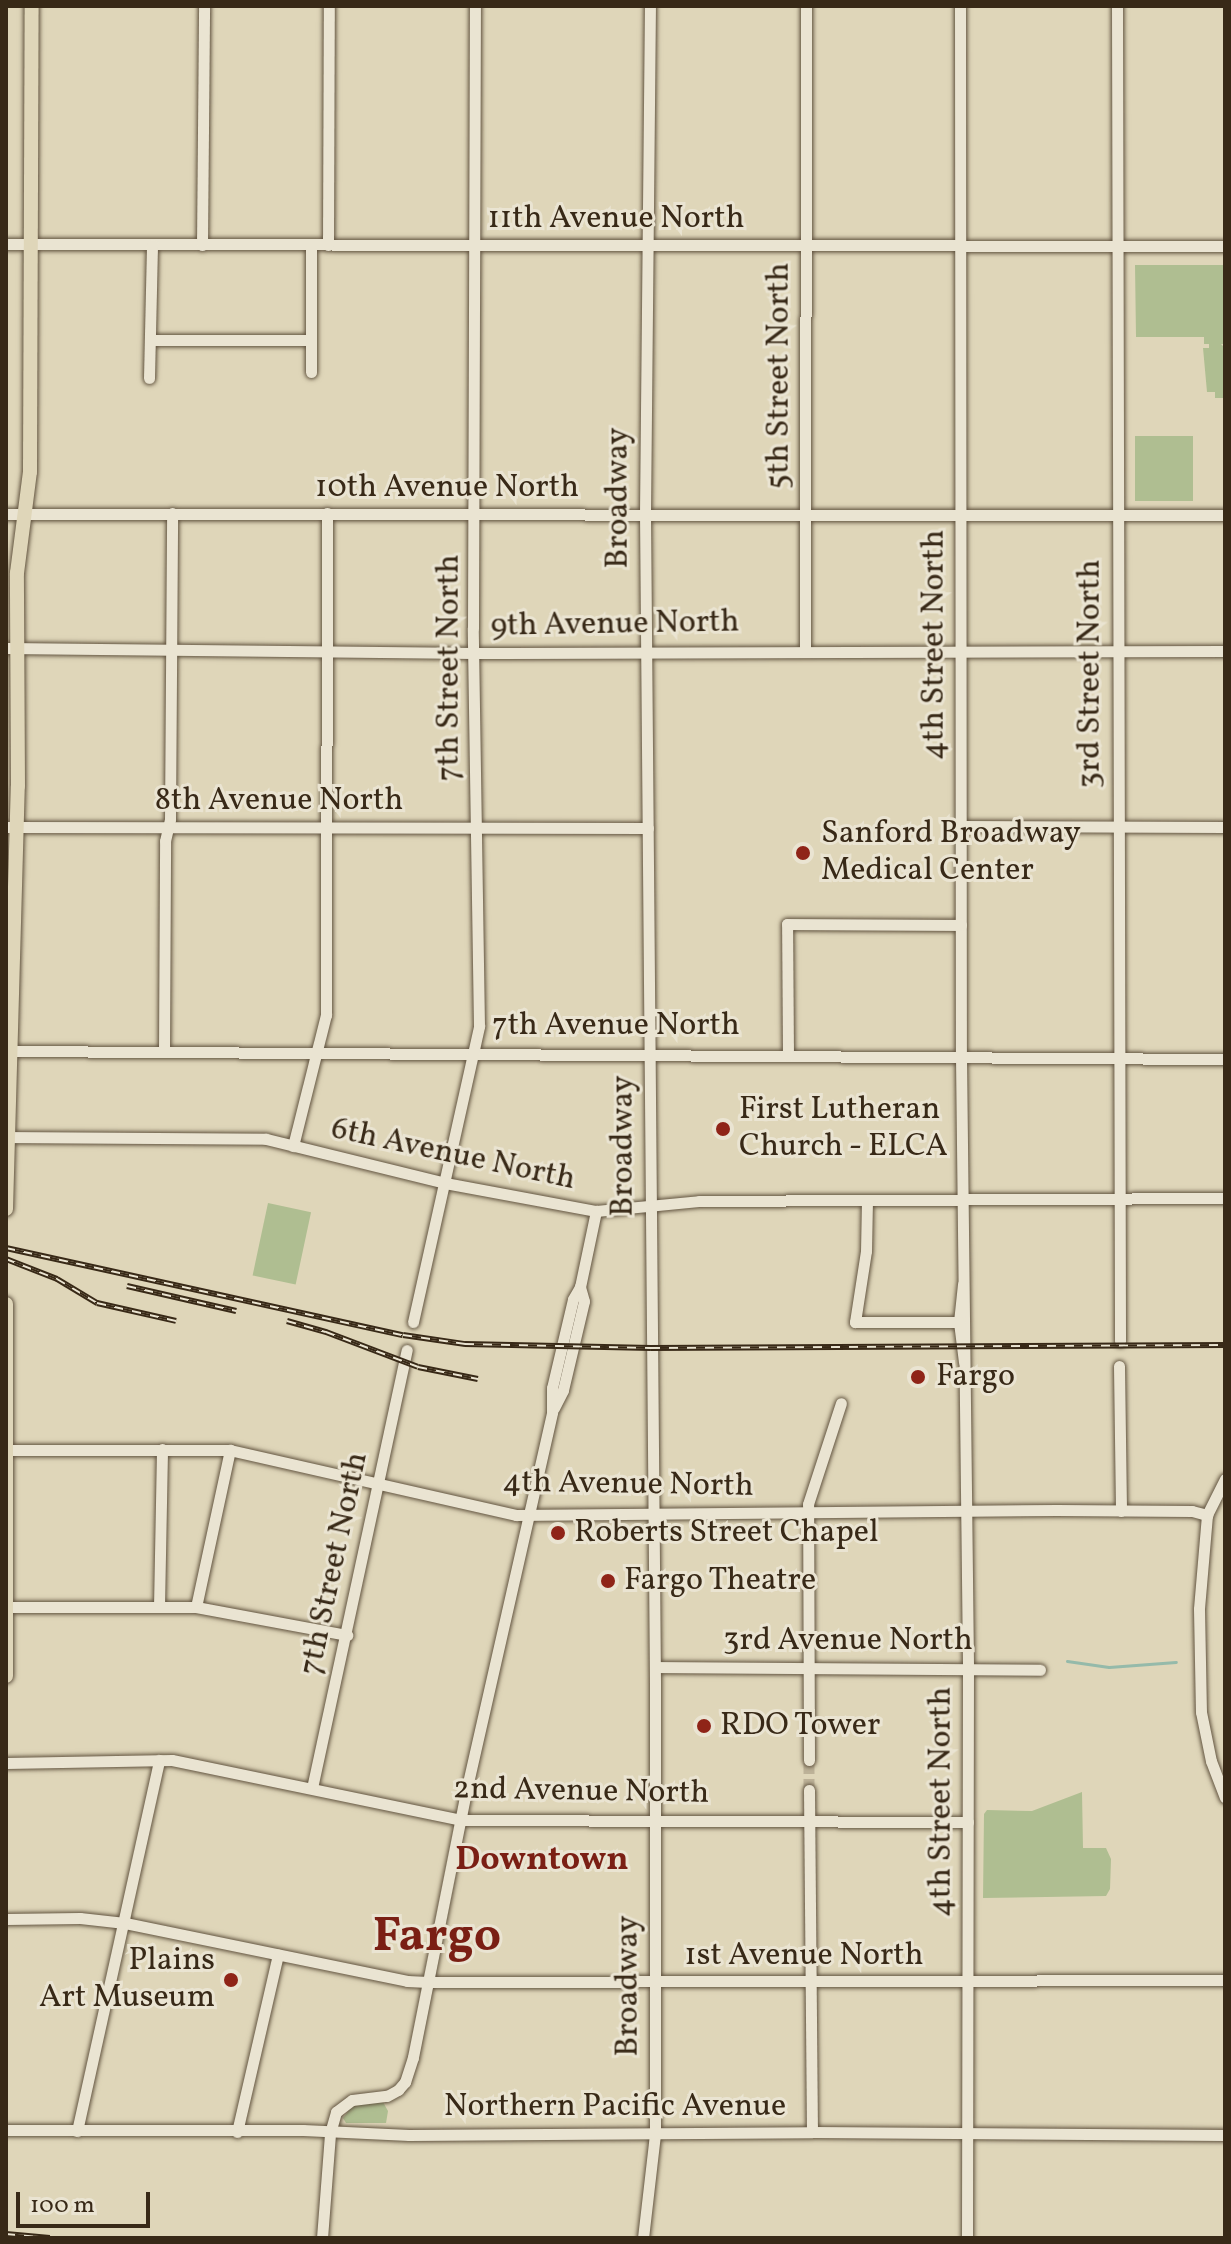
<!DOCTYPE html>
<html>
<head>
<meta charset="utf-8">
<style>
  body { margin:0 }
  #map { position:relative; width:1231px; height:2244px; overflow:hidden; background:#dfd6b9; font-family:Vollkorn,serif }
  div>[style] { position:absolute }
  .green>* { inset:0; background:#afbe91; transform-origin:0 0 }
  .stream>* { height:3px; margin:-1.5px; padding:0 1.5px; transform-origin:1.5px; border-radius:1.5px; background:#95baaa }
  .minor-tunnel>* { height:11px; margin-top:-5.5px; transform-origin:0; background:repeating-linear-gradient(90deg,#beb399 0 11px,transparent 0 16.5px) }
  .roads { filter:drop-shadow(0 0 2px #625440) drop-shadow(0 0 2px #625440) }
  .minor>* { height:11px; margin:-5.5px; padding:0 5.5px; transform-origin:5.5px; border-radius:5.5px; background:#eae4d2 }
  .major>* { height:14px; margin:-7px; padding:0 7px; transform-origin:7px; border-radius:7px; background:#dfd6b9 }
  .rail>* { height:6px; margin-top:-3px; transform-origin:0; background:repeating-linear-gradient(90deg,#eae4d2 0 9px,#382917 0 18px); box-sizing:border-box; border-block:2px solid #382917 }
  .dots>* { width:22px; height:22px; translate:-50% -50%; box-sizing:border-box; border:4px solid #eae4d2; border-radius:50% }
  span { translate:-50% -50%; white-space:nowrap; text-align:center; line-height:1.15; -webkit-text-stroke:6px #eae4d2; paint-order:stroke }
  .street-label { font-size:32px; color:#382917 }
  .poi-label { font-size:32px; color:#382917 }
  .left { translate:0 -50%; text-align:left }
  .right { translate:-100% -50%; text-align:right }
  .neighbourhood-label { font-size:34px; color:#7a1f14; font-weight:700 }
  .town-label { font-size:48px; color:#7a1f14; font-weight:700 }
  .frame { position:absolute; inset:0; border:8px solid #382917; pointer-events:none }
  .scale { position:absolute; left:16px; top:2192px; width:134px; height:36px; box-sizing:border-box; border:4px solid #382917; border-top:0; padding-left:10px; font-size:24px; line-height:28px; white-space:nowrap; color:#382917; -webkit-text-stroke:6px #eae4d2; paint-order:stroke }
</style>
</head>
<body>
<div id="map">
  <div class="green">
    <div style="clip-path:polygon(1135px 265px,1225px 265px,1225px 344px,1221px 344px,1225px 348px,1225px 398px,1215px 398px,1215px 392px,1207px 392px,1203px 348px,1209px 348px,1209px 344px,1204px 344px,1204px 337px,1136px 337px)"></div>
    <div style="left:1135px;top:436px;width:58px;height:65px"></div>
    <div style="left:268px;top:1203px;width:44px;height:74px;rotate:12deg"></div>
    <div style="clip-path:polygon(1082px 1792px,1083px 1848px,1106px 1848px,1111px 1859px,1110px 1889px,1106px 1896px,983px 1898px,984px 1814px,987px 1810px,1032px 1811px)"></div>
    <div style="clip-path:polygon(383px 2102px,388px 2111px,386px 2123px,346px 2123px,343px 2118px,353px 2105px)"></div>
  </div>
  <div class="stream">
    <div style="left:1067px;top:1661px;width:42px;rotate:8.1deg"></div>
    <div style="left:1109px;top:1667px;width:67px;rotate:-4.3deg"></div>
  </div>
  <div class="minor-tunnel">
    <div style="left:809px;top:1790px;width:30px;rotate:-90deg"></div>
  </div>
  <div class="roads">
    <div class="minor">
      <div style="left:960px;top:6px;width:1051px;rotate:89.95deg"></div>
      <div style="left:961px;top:1057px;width:611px;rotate:89.34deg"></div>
      <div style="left:968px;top:1668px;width:570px;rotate:90.1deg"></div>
      <div style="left:1117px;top:6px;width:1335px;rotate:89.87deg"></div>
      <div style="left:6px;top:244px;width:1219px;rotate:0.09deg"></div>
      <div style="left:202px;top:245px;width:239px;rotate:-89.5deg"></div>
      <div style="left:328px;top:245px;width:239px;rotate:-89.8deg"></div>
      <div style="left:150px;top:340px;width:160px"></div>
      <div style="left:311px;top:372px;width:126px;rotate:-90deg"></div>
      <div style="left:149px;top:378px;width:134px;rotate:-88.7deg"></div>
      <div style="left:6px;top:514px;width:1219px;rotate:0.05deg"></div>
      <div style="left:6px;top:648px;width:468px;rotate:0.6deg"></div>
      <div style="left:474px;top:653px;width:751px;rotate:-0.15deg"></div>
      <div style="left:805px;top:651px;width:645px;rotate:-89.91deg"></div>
      <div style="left:961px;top:826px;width:264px;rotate:0.2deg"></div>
      <div style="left:6px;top:827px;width:642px;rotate:0.09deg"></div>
      <div style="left:11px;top:1051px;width:1214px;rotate:0.38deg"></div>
      <div style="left:164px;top:1052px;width:211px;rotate:-89.7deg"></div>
      <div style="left:165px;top:841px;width:23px;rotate:-77deg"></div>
      <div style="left:170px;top:819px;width:306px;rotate:-89.6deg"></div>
      <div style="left:788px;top:1055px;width:131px;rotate:-90.4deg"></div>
      <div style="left:787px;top:924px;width:174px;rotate:0.3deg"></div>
      <div style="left:6px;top:1137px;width:260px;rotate:0.4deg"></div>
      <div style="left:266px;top:1139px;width:184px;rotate:13.8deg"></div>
      <div style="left:445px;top:1183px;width:154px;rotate:10.5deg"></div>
      <div style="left:596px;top:1211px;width:103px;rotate:-5.5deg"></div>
      <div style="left:699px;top:1201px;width:526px;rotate:-0.33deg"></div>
      <div style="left:293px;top:1146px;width:135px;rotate:-75.9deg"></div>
      <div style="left:326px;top:1015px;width:502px;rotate:-89.89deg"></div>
      <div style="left:867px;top:1200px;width:51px;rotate:91.1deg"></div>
      <div style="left:866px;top:1251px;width:72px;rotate:98.8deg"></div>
      <div style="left:855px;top:1322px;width:104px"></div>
      <div style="left:963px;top:1284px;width:38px;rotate:96deg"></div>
      <div style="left:959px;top:1322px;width:40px;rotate:82.9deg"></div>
      <div style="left:413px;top:1322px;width:303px;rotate:-77.4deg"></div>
      <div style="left:479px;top:1026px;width:398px;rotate:-90.9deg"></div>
      <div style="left:473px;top:628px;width:622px;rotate:-89.82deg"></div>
      <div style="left:1119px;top:1366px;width:145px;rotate:89.2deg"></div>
      <div style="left:554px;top:1408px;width:20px;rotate:-63deg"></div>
      <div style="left:563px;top:1390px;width:91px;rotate:-76.7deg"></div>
      <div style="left:584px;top:1301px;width:15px;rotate:-106deg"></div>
      <div style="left:6px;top:1450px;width:224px"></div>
      <div style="left:230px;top:1450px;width:293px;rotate:12.8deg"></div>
      <div style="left:516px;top:1515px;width:541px;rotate:-0.53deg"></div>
      <div style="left:1057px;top:1510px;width:135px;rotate:0.4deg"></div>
      <div style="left:1192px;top:1511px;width:16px;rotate:15deg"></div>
      <div style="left:1225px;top:1479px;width:40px;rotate:116.6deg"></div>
      <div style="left:1207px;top:1515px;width:94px;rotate:94.9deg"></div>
      <div style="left:1199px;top:1609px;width:103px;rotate:88.9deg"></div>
      <div style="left:1201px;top:1712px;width:50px;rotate:78.5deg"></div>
      <div style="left:1211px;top:1761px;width:39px;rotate:69deg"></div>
      <div style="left:6px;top:1607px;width:190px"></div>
      <div style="left:196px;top:1607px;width:154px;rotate:10.5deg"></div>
      <div style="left:159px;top:1607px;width:158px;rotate:-88.9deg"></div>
      <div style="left:196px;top:1607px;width:161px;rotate:-77.8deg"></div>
      <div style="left:655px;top:1667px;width:385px;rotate:0.4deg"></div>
      <div style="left:809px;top:1760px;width:256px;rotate:-90.2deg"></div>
      <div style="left:808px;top:1504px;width:106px;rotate:-71.9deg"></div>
      <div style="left:6px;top:1763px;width:166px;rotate:-1deg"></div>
      <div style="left:172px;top:1760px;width:295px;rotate:11.7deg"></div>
      <div style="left:461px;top:1820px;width:507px;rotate:0.23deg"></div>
      <div style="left:312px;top:1788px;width:448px;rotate:-77.8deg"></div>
      <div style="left:809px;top:1790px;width:342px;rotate:89.5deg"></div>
      <div style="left:6px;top:1919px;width:74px;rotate:-0.8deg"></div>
      <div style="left:80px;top:1918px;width:45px;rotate:6.3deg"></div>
      <div style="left:125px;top:1923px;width:288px;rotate:11.6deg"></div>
      <div style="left:407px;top:1981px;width:21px;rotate:3deg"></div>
      <div style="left:428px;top:1982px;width:797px;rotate:-0.14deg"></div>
      <div style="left:6px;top:2130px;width:297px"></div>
      <div style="left:303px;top:2130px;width:106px;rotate:2.7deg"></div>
      <div style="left:409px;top:2135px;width:403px;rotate:-0.4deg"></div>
      <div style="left:812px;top:2132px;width:413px;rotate:0.4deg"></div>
      <div style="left:77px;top:2131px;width:380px;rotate:-77.5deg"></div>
      <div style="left:237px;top:2132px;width:182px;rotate:-77deg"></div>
      <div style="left:322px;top:2238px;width:105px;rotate:-85.6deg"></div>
      <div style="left:330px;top:2133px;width:22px;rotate:-74deg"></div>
      <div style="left:336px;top:2112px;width:20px;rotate:-37deg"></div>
      <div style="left:352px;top:2100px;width:35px;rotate:-7deg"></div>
      <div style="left:387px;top:2096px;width:13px;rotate:-29deg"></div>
      <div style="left:398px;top:2090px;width:11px;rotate:-49deg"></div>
      <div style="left:405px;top:2082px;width:26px;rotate:-72deg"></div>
      <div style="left:413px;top:2057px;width:266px;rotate:-78.7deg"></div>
      <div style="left:465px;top:1796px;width:394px;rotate:-77.2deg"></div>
      <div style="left:552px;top:1412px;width:24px;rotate:-90deg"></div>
      <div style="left:552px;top:1388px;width:91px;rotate:-76.7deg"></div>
      <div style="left:573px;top:1299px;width:14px;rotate:-60deg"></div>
      <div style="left:580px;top:1287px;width:78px;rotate:-78.1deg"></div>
      <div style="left:643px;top:2238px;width:105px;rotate:-83.4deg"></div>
      <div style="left:655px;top:2134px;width:452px;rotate:-90deg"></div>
      <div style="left:655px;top:1682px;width:1168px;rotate:-90.49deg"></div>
      <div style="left:645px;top:514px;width:508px;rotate:-89.44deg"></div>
    </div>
    <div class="major">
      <div style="left:6px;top:1209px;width:423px;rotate:-88.4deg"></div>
      <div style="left:18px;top:786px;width:213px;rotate:-90.3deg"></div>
      <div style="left:17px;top:573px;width:102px;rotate:-82.7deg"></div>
      <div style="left:30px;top:472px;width:466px;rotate:-89.8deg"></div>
      <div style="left:6px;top:1304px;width:372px;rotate:90deg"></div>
    </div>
  </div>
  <div class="rail">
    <div style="left:6px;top:1248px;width:406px;rotate:12.4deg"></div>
    <div style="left:403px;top:1335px;width:63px;rotate:8.3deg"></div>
    <div style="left:465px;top:1344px;width:186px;rotate:1.2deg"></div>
    <div style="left:651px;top:1348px;width:574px;rotate:-0.3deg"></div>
    <div style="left:6px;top:1259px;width:55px;rotate:21.4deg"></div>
    <div style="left:57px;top:1279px;width:47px;rotate:31deg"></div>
    <div style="left:97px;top:1303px;width:81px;rotate:12.8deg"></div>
    <div style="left:127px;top:1286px;width:112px;rotate:12.9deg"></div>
    <div style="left:287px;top:1321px;width:41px;rotate:15.8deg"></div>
    <div style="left:326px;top:1332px;width:98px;rotate:20.8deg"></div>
    <div style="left:418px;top:1367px;width:61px;rotate:11.3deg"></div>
    <div style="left:6px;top:2234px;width:44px;rotate:5.2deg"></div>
  </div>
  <div class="dots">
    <div style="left:803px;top:853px;background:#8f2418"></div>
    <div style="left:723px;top:1129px;background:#8f2418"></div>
    <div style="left:918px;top:1377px;background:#8f2418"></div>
    <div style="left:558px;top:1533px;background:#8f2418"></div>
    <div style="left:608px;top:1581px;background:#8f2418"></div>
    <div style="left:704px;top:1726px;background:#8f2418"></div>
    <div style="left:231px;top:1980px;background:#8f2418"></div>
  </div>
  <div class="street-label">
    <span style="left:616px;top:219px">11th Avenue North</span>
    <span style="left:780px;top:376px;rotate:-90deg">5th Street North</span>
    <span style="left:447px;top:488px">10th Avenue North</span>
    <span style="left:619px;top:498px;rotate:-90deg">Broadway</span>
    <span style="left:615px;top:625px;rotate:-1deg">9th Avenue North</span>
    <span style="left:935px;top:645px;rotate:-90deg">4th Street North</span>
    <span style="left:450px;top:668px;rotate:-90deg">7th Street North</span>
    <span style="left:1091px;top:674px;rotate:-90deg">3rd Street North</span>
    <span style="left:279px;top:801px">8th Avenue North</span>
    <span style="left:616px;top:1026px">7th Avenue North</span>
    <span style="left:624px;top:1146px;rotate:-90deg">Broadway</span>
    <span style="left:453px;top:1155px;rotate:12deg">6th Avenue North</span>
    <span style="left:628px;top:1485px;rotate:1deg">4th Avenue North</span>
    <span style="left:335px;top:1564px;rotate:-78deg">7th Street North</span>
    <span style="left:848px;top:1641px">3rd Avenue North</span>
    <span style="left:581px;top:1792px;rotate:1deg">2nd Avenue North</span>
    <span style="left:942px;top:1802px;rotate:-90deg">4th Street North</span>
    <span style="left:804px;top:1956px">1st Avenue North</span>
    <span style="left:629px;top:1986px;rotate:-90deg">Broadway</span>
    <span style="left:615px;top:2107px">Northern Pacific Avenue</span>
  </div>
  <div class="poi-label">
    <span class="left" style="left:821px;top:853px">Sanford Broadway<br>Medical Center</span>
    <span class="left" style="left:739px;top:1129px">First Lutheran<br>Church - ELCA</span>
    <span class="left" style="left:936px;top:1377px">Fargo</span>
    <span class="left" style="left:574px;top:1533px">Roberts Street Chapel</span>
    <span class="left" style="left:624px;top:1581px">Fargo Theatre</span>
    <span class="left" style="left:720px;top:1726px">RDO Tower</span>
    <span class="right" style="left:215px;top:1980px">Plains<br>Art Museum</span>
  </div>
  <div class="neighbourhood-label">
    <span style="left:542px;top:1861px">Downtown</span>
  </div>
  <div class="town-label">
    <span style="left:437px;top:1938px">Fargo</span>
  </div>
  <div class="frame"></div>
  <div class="scale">100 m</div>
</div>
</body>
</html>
